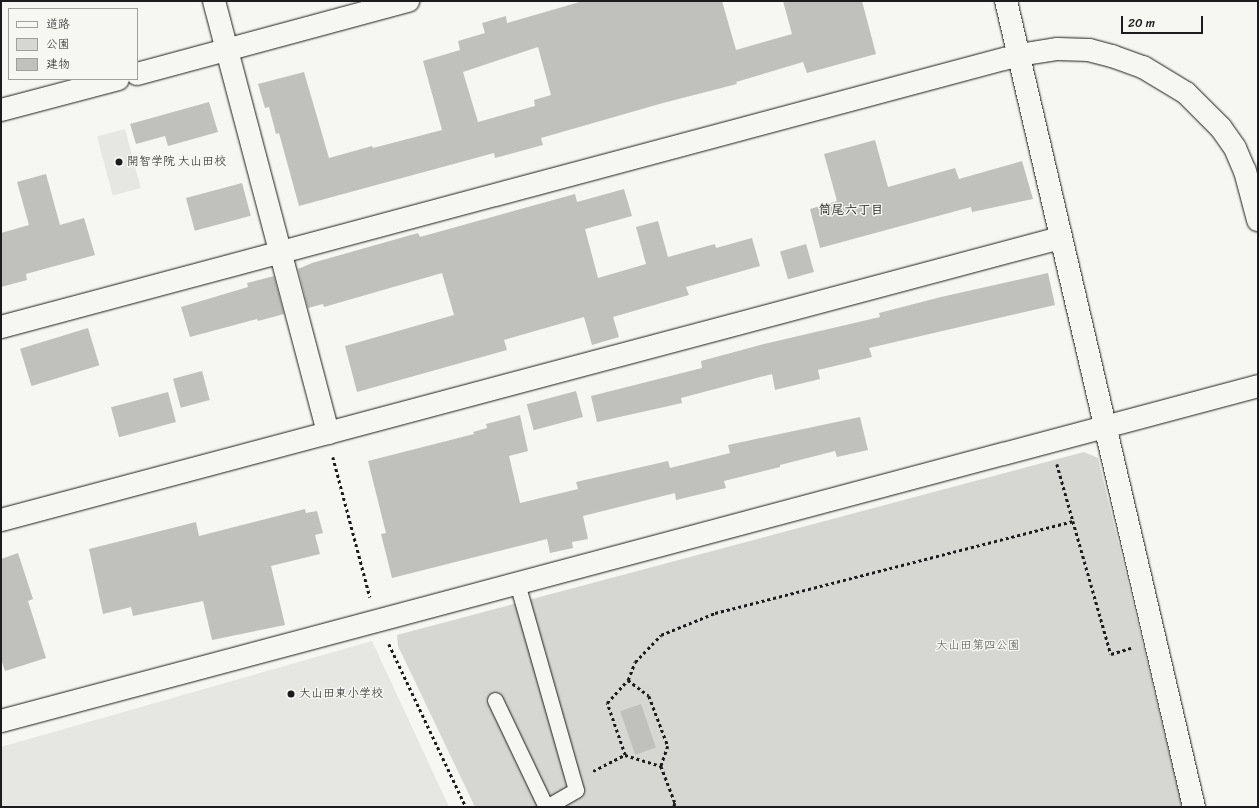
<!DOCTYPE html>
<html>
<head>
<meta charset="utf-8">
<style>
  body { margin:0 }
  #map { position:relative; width:1259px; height:808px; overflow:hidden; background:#f6f6f2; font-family:Sriracha,"Klee One",sans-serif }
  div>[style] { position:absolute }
  .built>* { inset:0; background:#e6e6e2; transform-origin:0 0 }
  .green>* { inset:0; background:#d6d6d2 }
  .building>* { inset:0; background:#c0c0bd; transform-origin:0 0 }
  .path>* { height:2.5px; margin-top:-1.25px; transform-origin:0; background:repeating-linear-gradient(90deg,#1c1c1c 0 3px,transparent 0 6px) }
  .roads { filter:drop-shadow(0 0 1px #1c1c1c) drop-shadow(0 0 1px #1c1c1c) }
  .service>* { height:15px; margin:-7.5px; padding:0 7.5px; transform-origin:7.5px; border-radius:7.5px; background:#f6f6f2 }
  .minor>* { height:22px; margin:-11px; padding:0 11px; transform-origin:11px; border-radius:11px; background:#f6f6f2 }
  .tertiary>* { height:22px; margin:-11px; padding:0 11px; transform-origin:11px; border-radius:11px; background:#f6f6f2 }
  .dots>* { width:11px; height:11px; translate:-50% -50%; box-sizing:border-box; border:2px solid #f6f6f2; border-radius:50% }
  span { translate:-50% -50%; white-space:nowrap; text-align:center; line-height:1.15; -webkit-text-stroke:3px #f6f6f2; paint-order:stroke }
  .poi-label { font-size:12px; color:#1c1c1c }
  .left { translate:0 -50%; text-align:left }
  .park-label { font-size:12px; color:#545453 }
  .neighbourhood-label { font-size:13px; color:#1c1c1c; font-weight:700 }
  .frame { position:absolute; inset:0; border:2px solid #1c1c1c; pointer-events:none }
  .legend { position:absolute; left:8px; top:8px; width:130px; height:72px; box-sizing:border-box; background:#f6f6f2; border:1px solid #9f9f9c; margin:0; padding:5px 7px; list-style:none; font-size:12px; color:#1c1c1c }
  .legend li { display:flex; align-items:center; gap:8px; height:20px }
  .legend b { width:20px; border:1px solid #9f9f9c }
  .scale { position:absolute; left:1121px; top:16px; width:82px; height:18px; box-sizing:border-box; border:2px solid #1c1c1c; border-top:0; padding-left:5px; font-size:12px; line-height:14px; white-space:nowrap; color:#1c1c1c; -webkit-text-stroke:3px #f6f6f2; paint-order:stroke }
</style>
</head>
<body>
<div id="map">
  <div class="built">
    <div style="left:125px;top:129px;width:61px;height:29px;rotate:75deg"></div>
    <div style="clip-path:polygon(372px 641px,449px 807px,1px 807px,1px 747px)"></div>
  </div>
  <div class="green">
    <div style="clip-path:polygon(1084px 452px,1098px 458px,1182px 807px,475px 807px,398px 646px,397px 635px)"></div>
  </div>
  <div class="building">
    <div style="clip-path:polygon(evenodd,583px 1px,722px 1px,736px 50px,792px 34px,783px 1px,862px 1px,876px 54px,807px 73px,803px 62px,736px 82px,737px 84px,663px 103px,541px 138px,543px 145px,495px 158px,494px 153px,299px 206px,279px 133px,276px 134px,269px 107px,265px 108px,258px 84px,304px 72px,329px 158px,372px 146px,373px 148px,442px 130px,423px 61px,460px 50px,458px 41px,485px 33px,482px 23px,506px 16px,507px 23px,583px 1px,538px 47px,551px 95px,534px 100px,535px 106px,478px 122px,463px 72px,538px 47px)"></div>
    <div style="clip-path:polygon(209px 102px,218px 132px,168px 146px,165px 136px,136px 144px,130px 124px)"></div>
    <div style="clip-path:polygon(875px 140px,888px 187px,955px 168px,959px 179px,1022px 161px,1033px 199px,972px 212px,971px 207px,820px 248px,810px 209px,837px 201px,824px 154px)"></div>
    <div style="clip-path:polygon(46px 174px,60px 225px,84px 218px,95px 255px,26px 274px,27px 280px,1px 287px,1px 233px,29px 225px,17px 182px)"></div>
    <div style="left:242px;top:183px;width:34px;height:58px;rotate:75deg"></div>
    <div style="clip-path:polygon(624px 189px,632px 216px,585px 229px,598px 278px,646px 264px,636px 227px,658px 221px,668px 257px,715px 244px,716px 248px,752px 238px,760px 266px,686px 287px,689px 295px,613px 317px,619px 337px,592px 345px,584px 317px,504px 340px,507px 350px,357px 392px,345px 346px,454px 315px,442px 273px,324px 307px,323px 304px,308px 308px,298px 269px,312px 263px,418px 233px,420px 237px,575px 194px,577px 202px)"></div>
    <div style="left:806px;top:244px;width:29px;height:27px;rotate:74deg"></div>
    <div style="clip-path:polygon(1048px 273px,1055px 305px,869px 348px,872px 357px,818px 370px,820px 379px,775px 390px,772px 374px,681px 398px,682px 403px,597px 422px,591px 396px,702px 368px,701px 361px,764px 344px,880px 317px,879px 313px,941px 297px)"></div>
    <div style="clip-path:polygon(274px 276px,284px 314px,258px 321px,257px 319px,190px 337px,181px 307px,248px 287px,247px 283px)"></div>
    <div style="left:88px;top:328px;width:39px;height:71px;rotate:73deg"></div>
    <div style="left:202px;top:371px;width:30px;height:30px;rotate:75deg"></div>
    <div style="left:576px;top:391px;width:27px;height:51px;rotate:75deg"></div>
    <div style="left:168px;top:392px;width:31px;height:59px;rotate:75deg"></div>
    <div style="clip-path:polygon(520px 415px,528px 451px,509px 456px,520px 503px,578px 489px,576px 482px,668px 461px,670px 468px,730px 453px,728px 445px,860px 417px,868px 450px,837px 457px,835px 451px,780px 465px,780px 467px,724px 481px,726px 488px,676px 500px,675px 493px,583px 516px,588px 539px,572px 542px,573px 548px,550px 553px,547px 539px,392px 578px,381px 534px,386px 533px,368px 461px,474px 434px,473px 432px,487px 428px,486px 424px)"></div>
    <div style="clip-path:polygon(305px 509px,306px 513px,317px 511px,323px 533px,315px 535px,320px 554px,271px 566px,285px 625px,212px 640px,203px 601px,133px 616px,131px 607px,103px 614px,89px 549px,196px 522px,199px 536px)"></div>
    <div style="clip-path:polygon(18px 553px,33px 599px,28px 601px,46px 658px,5px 671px,1px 659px,1px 559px)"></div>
    <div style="left:641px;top:704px;width:46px;height:22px;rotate:71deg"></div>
  </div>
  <div class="path">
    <div style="left:333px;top:457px;width:145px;rotate:75.2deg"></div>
    <div style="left:1057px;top:464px;width:59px;rotate:74.3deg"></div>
    <div style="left:389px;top:644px;width:180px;rotate:64.7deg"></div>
    <div style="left:628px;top:680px;width:19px;rotate:-69deg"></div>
    <div style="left:635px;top:662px;width:37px;rotate:-46deg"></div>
    <div style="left:661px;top:635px;width:58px;rotate:-22.2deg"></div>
    <div style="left:715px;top:613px;width:370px;rotate:-14.4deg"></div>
    <div style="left:1073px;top:521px;width:138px;rotate:74.1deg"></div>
    <div style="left:1111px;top:654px;width:21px;rotate:-17deg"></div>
    <div style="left:625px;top:755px;width:55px;rotate:-109.1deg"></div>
    <div style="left:607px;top:703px;width:31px;rotate:-48deg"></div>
    <div style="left:628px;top:680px;width:26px;rotate:37deg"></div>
    <div style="left:649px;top:696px;width:53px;rotate:69.2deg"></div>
    <div style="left:668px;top:746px;width:21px;rotate:109deg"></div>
    <div style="left:593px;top:771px;width:36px;rotate:-27deg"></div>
    <div style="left:625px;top:755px;width:38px;rotate:17deg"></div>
    <div style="left:661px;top:766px;width:40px;rotate:69deg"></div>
    <div style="left:675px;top:803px;width:4px;rotate:104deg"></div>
  </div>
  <div class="roads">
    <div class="service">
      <div style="left:517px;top:583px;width:215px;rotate:74.1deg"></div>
      <div style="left:576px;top:790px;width:34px;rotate:150deg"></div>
      <div style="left:495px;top:700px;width:119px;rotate:64.5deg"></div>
    </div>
    <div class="minor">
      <div style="left:214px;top:1px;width:447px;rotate:75.2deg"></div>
      <div style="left:1006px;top:1px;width:828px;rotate:76.87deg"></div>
      <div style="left:1px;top:327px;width:1054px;rotate:-14.96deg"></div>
      <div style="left:1019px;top:55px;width:39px;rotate:-9deg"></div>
      <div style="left:1058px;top:49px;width:31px;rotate:2deg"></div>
      <div style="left:1089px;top:50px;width:24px;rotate:15deg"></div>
      <div style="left:1112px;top:56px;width:33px;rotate:20deg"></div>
      <div style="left:1143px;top:67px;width:50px;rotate:31.2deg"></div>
      <div style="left:1186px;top:93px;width:49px;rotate:45deg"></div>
      <div style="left:1221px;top:128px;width:24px;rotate:55deg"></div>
      <div style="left:1235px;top:148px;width:25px;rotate:67deg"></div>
      <div style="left:1245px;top:171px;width:51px;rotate:75.1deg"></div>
      <div style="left:1px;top:520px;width:1096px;rotate:-14.91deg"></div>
    </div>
    <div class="tertiary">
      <div style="left:137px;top:74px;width:281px;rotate:-15.1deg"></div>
      <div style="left:1px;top:110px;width:121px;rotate:-14.8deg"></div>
      <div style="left:1px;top:721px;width:1301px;rotate:-14.92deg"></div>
    </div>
  </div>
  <div class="dots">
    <div style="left:119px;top:162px;background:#1c1c1c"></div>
    <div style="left:291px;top:694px;background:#1c1c1c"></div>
  </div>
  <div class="poi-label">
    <span class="left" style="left:127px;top:162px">開智学院 大山田校</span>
    <span class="left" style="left:299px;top:694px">大山田東小学校</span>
  </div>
  <div class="park-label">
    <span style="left:978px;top:646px">大山田第四公園</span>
  </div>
  <div class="neighbourhood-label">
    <span style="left:851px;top:210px">筒尾六丁目</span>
  </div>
  <div class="frame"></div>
  <ul class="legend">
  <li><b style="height:5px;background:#f6f6f2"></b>道路</li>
  <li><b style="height:11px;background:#d6d6d2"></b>公園</li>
  <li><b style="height:11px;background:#c0c0bd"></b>建物</li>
  </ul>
  <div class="scale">20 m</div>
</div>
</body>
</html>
